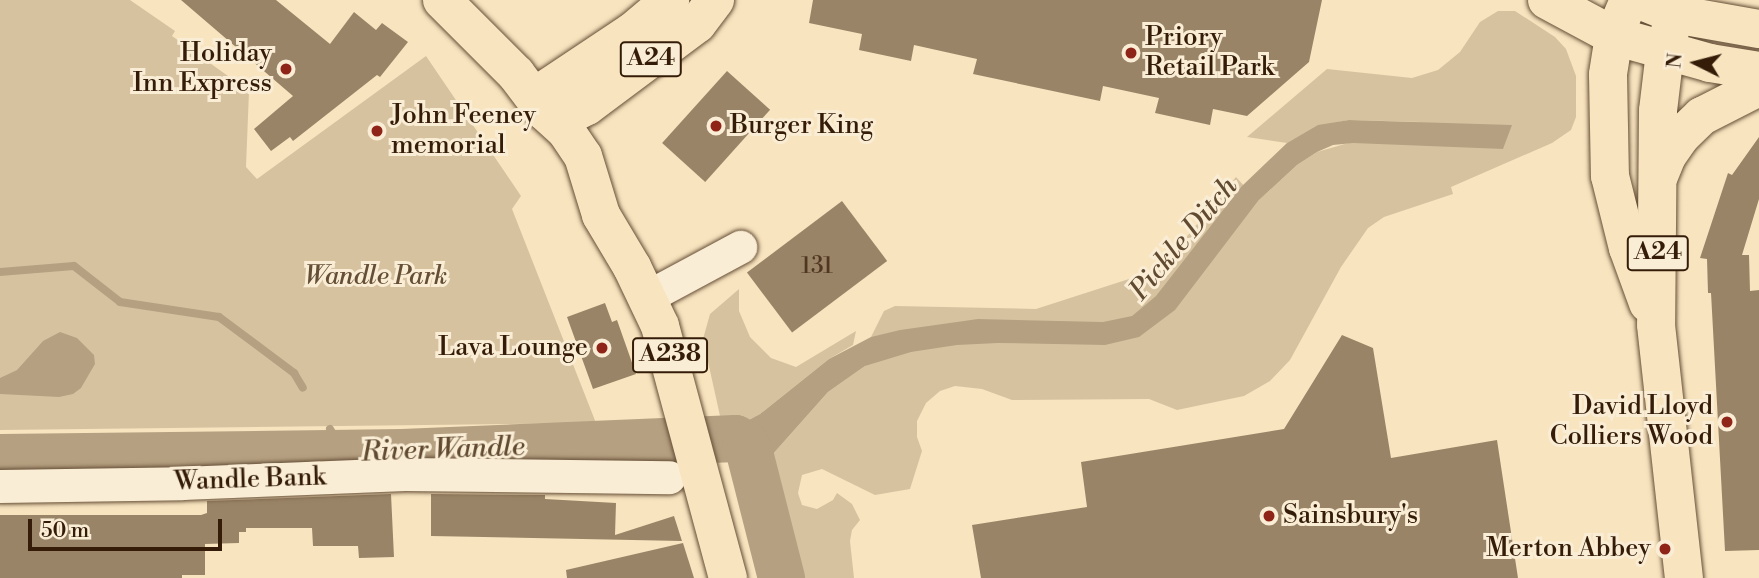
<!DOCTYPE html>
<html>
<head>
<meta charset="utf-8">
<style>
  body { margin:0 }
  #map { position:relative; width:1759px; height:578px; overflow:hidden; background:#f8e4bf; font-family:"Libre Bodoni",serif }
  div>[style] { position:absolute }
  .green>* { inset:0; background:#d7c2a0 }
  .water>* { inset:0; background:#b5a081 }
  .stream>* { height:8px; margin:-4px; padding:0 4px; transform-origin:4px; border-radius:4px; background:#b5a081 }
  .river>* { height:47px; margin:-23.5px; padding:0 23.5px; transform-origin:23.5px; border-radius:23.5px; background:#b5a081 }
  .building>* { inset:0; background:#9a8467; transform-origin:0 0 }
  .roads { filter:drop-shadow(0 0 2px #654e36) drop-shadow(0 0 2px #654e36) }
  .minor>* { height:33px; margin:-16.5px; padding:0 16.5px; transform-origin:16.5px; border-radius:16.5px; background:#faedd5 }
  .major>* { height:38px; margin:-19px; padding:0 19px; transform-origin:19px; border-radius:19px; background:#f8e4bf }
  .highway>* { height:38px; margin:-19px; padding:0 19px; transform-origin:19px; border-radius:19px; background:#f8e4bf }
  .dots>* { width:19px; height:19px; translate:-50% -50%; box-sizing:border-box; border:4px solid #faedd5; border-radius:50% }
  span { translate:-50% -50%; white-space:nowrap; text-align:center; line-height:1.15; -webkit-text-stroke:6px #faedd5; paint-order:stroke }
  .number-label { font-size:23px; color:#4e3620 }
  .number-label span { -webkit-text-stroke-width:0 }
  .shield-label span { padding:2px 5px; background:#faedd5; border:2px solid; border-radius:5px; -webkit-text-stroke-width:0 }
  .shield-label { font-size:24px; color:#341c08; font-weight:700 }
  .poi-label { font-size:26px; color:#341c08 }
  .left { translate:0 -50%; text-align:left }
  .right { translate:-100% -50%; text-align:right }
  .park-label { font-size:26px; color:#654e36; font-style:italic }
  .street-label { font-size:26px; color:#341c08 }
  .water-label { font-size:28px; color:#614a32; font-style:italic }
  .north { position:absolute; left:1661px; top:28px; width:70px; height:70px; -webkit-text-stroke:5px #faedd5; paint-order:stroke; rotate:276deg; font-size:19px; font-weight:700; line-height:28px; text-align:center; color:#341c08 }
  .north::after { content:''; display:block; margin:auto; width:24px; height:32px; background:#341c08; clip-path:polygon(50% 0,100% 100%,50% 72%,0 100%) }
  .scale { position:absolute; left:28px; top:519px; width:194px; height:32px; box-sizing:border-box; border:4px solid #341c08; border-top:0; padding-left:9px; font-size:21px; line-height:24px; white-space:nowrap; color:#341c08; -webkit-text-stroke:5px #faedd5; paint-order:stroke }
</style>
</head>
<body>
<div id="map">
  <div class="green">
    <div style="clip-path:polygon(0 0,130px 0,175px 31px,172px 36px,249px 91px,246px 167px,257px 179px,426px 56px,521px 196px,512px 209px,596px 423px,0 430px)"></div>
    <div style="clip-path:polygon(1498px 11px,1515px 11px,1555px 37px,1566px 49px,1576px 76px,1576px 117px,1571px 130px,1552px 143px,1451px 187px,1453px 194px,1384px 217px,1368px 228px,1341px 267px,1290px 360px,1270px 381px,1244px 396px,1177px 410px,1149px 399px,1012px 400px,982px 389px,955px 386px,940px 391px,926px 403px,917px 421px,917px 437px,922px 451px,910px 489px,875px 495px,822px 469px,802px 475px,798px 493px,802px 505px,817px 509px,833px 500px,837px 493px,852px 504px,860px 520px,852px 530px,850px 541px,854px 578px,798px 578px,780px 514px,787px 512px,783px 508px,772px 455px,828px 392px,865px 366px,871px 337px,884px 311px,895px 306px,1036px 309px,1160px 269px,1236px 177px,1258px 201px,1297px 165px,1317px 152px,1421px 122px,1349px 120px,1318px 126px,1287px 143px,1247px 137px,1327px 69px,1412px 78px,1438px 70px,1460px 52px,1480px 22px)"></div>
    <div style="clip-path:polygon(739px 289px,739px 311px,750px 337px,771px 358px,796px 367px,856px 331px,853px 345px,829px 359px,760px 414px,747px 421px,722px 425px,703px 339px,710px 314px)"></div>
  </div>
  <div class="water">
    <div style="clip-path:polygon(1349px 120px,1512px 125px,1503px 149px,1353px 143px,1333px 145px,1317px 152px,1297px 165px,1258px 201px,1175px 310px,1139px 337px,1105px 345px,998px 343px,957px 345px,911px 352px,865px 366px,828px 392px,772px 455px,783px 508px,788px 512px,781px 515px,798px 578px,762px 578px,722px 425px,747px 421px,760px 414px,829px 359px,871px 337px,900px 330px,978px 319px,1103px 322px,1132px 316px,1156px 296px,1242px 186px,1287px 143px,1318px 125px)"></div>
    <div style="clip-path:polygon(60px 332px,77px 338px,94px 355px,95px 364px,81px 388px,73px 394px,59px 397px,0 394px,0 378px,17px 370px,43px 341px)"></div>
  </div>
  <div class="stream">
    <div style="left:0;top:272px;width:74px;rotate:-4.6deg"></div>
    <div style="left:74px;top:266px;width:58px;rotate:38deg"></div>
    <div style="left:120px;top:302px;width:100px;rotate:8.6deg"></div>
    <div style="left:219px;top:317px;width:94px;rotate:36.7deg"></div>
    <div style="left:294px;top:373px;width:17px;rotate:59deg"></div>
    <div style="left:330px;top:429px;width:27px;rotate:59deg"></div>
  </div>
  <div class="river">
    <div style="left:0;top:457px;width:402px;rotate:-0.7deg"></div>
    <div style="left:402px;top:452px;width:333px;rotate:-2.4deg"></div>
    <div style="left:735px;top:438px;width:12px;rotate:31deg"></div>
    <div style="left:745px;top:444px;width:9px;rotate:63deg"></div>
    <div style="left:749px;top:452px;width:130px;rotate:75.7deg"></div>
  </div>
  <div class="building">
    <div style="clip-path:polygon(181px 0,276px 0,330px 44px,354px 12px,376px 30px,382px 23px,408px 42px,380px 77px,377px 75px,293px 141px,290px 137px,271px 151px,254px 129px,293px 96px)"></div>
    <div style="clip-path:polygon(813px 0,1322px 0,1309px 62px,1247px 116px,1213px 109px,1210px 125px,1155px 113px,1159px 98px,1103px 86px,1100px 101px,973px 74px,977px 59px,914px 45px,911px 61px,859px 50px,862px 34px,809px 23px)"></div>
    <div style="left:727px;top:71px;width:58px;height:97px;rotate:42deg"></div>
    <div style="clip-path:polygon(1759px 137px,1759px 199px,1742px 255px,1749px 255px,1750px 291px,1759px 290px,1759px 550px,1725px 551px,1711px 293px,1708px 293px,1707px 259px,1700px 258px,1728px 173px,1732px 175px)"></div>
    <div style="left:842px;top:201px;width:75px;height:119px;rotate:53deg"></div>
    <div style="clip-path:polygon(605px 303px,612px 322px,617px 320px,636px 374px,593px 389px,567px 317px)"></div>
    <div style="clip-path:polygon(1342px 335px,1373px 348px,1391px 458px,1497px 440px,1518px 578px,981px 578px,972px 525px,1087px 507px,1081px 462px,1284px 429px)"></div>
    <div style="clip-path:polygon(391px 494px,394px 557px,359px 558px,358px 546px,313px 546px,312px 528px,246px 528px,246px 532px,239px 532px,239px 543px,205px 544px,205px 575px,182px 575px,182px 578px,0 578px,0 515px,201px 515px,207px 513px,207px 501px)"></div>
    <div style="clip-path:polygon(431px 494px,545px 495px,545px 499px,616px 503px,615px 535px,674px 516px,682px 541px,431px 536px)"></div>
    <div style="clip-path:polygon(683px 543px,694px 578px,567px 578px,566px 570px)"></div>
  </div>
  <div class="roads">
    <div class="minor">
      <div style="left:647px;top:297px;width:106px;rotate:-28.3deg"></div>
      <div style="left:0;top:486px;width:182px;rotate:-0.9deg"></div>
      <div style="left:182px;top:483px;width:223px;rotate:-2.3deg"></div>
      <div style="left:405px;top:474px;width:264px;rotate:0.7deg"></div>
    </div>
    <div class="major">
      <div style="left:1674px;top:14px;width:86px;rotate:10deg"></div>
      <div style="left:1614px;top:36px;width:100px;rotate:15.7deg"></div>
      <div style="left:1710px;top:63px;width:50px;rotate:9.3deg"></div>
      <div style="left:544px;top:111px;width:30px;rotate:42deg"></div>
      <div style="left:566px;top:131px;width:30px;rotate:56deg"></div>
      <div style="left:583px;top:156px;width:62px;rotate:73deg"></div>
      <div style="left:601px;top:215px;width:61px;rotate:59.2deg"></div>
      <div style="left:632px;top:267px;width:65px;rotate:64.6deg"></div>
      <div style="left:660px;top:326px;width:261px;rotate:74.9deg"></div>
    </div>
    <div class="highway">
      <div style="left:442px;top:0;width:105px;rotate:45deg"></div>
      <div style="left:516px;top:74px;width:46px;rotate:52.9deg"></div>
      <div style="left:544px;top:111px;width:13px;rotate:18deg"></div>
      <div style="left:556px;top:115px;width:17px;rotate:-7deg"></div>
      <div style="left:573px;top:113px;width:16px;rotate:-27deg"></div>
      <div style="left:587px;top:106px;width:137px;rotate:-36.7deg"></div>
      <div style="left:697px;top:24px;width:30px;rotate:-53deg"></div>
      <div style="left:1547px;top:0;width:76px;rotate:28.2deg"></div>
      <div style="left:1629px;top:0;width:39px;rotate:113deg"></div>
      <div style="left:1614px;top:36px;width:39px;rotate:99deg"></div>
      <div style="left:1608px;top:75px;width:101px;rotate:88.9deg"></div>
      <div style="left:1610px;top:176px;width:74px;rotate:76deg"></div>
      <div style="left:1628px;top:248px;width:59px;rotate:70deg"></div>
      <div style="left:1639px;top:0;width:38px;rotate:22deg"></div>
      <div style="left:1674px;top:14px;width:39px;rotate:103deg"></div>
      <div style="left:1665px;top:52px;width:59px;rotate:96.8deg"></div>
      <div style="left:1658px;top:111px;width:214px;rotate:90.5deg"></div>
      <div style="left:1656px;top:325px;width:255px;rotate:83.7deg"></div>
      <div style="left:534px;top:97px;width:118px;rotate:-33.6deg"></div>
      <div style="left:632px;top:32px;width:50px;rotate:-40.1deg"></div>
      <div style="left:1659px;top:176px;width:22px;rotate:-68deg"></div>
      <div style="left:1667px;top:156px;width:24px;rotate:-55deg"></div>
      <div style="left:1681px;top:136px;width:29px;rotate:-44deg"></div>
      <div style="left:1702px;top:116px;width:64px;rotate:-27deg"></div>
    </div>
  </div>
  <div class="dots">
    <div style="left:1131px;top:53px;background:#8f2418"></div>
    <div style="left:286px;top:69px;background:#8f2418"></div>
    <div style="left:716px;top:126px;background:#8f2418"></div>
    <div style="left:377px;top:131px;background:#8f2418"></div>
    <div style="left:602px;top:348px;background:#8f2418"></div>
    <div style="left:1727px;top:422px;background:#8f2418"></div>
    <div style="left:1269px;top:516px;background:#8f2418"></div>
    <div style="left:1665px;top:549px;background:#8f2418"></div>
  </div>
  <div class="number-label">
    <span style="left:817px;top:266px">131</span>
  </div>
  <div class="shield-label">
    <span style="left:651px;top:59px">A24</span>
    <span style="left:1658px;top:253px">A24</span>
    <span style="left:670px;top:355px">A238</span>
  </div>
  <div class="poi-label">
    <span class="left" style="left:1145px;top:53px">Priory<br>Retail Park</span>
    <span class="right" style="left:272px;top:69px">Holiday<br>Inn Express</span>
    <span class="left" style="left:391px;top:131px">John Feeney<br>memorial</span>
    <span class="left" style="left:730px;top:126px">Burger King</span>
    <span class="right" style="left:588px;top:348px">Lava Lounge</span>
    <span class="right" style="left:1713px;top:422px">David Lloyd<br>Colliers Wood</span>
    <span class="left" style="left:1283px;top:516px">Sainsbury's</span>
    <span class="right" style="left:1651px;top:549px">Merton Abbey</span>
  </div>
  <div class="park-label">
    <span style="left:376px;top:277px">Wandle Park</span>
  </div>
  <div class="street-label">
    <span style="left:250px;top:480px;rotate:-2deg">Wandle Bank</span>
  </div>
  <div class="water-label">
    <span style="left:1184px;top:239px;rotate:-50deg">Pickle Ditch</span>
    <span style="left:443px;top:450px;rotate:-2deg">River Wandle</span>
  </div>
  <div class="north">N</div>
  <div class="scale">50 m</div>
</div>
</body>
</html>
